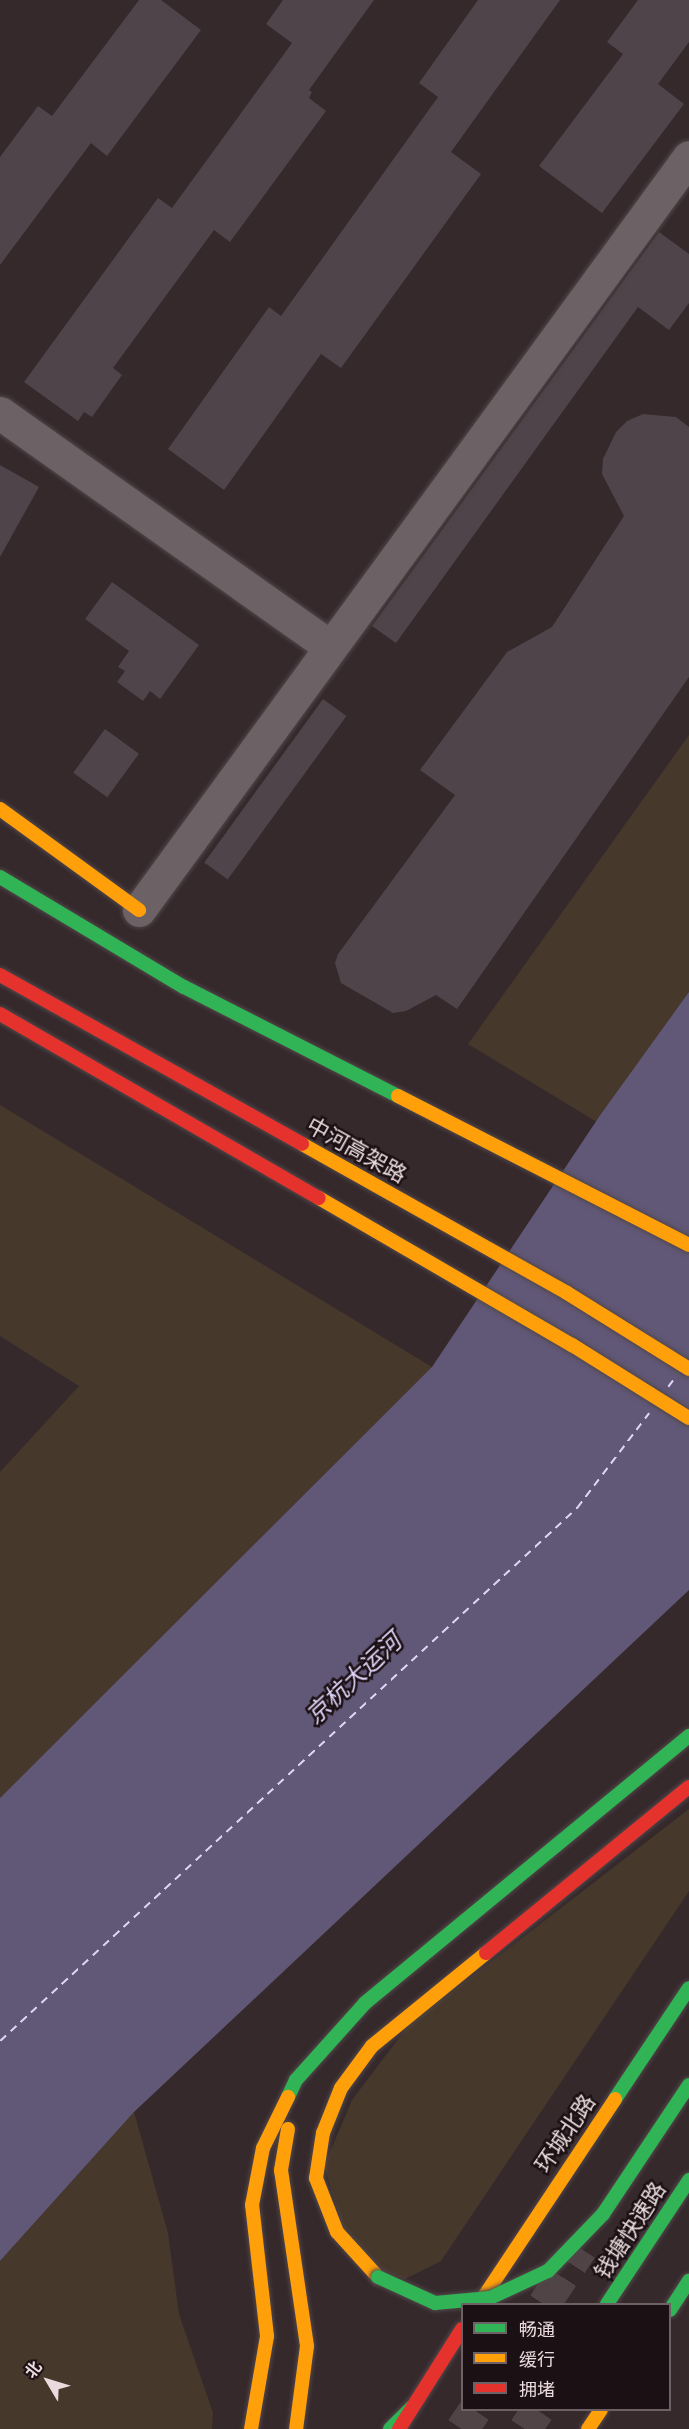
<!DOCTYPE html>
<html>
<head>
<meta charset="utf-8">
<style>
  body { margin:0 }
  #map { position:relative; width:689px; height:2429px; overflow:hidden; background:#35292c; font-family:"Alegreya Sans","Noto Sans SC",sans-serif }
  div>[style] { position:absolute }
  .green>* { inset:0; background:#46382b }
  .water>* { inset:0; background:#615877 }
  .ferry>* { height:1.5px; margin-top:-0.75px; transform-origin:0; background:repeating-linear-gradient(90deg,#ded6fa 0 8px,transparent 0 14px) }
  .building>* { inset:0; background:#4e4449; transform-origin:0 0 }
  .highway-tunnel>* { height:33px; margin-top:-16.5px; transform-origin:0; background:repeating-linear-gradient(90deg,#504447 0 33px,transparent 0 49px) }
  .roads { filter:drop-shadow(0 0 2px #514649) drop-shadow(0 0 2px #514649) }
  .street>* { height:33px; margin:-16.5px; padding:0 16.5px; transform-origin:16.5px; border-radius:16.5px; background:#6c6164 }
  .fast>* { height:14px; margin:-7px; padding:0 7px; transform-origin:7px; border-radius:7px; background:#30b455 }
  .slow>* { height:14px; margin:-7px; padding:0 7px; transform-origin:7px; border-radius:7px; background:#ff9f0a }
  .jam>* { height:14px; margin:-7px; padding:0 7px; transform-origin:7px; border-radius:7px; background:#e5322d }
  .bridges { filter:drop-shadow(0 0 2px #514649) drop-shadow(0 0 2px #514649) }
  .fast-bridge>* { height:14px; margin:-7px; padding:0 7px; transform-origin:7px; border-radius:7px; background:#30b455 }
  span { translate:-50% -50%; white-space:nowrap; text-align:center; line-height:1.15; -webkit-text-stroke:5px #1b1013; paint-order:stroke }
  .street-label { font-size:22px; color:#ebdbdf }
  .water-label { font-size:24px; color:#ded6fa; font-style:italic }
  .legend { position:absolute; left:461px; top:2303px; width:210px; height:108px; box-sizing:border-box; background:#1b1013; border:2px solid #6e6165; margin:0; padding:8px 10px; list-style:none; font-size:18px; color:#ebdbdf }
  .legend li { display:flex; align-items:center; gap:12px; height:30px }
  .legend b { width:30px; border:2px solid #6e6165 }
  .north { position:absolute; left:18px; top:2351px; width:60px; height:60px; -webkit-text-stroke:4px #1b1013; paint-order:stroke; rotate:308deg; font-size:16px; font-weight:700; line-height:24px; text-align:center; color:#ebdbdf }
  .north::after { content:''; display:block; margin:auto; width:21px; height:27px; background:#ebdbdf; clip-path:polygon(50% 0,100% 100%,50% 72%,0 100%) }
</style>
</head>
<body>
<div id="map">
  <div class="green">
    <div style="clip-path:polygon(689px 735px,689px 994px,597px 1122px,468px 1044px)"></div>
    <div style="clip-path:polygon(0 1105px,432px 1367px,0 1798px,0 1472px,79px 1386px,0 1336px)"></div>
    <div style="clip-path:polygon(689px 1809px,689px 1891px,441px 2261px,405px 2279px,354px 2264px,324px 2166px,352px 2100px,408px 2026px)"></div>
    <div style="clip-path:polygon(134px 2112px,168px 2233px,179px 2314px,213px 2413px,212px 2429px,0 2429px,0 2261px)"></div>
  </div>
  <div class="water">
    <div style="clip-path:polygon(689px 992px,689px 1590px,134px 2112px,0 2261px,0 1798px,432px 1367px,601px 1114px)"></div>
  </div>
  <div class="ferry">
    <div style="left:668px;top:1387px;width:10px;rotate:-53deg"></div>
    <div style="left:0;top:2041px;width:786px;rotate:-42.73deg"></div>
    <div style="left:577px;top:1508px;width:119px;rotate:-52.8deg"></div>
  </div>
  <div class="building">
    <div style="clip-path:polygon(139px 0,161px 0,201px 30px,107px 156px,91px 143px,0 265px,0 157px,38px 106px,52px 116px)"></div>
    <div style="clip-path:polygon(283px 0,374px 0,309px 90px,312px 92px,309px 98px,326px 111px,230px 242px,214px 230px,113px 368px,122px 375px,92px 417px,84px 412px,78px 421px,24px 382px,158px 198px,172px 208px,292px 43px,266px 24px)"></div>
    <div style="clip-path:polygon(478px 0,560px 0,451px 152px,481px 174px,341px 368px,321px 354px,224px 490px,168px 449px,269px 307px,281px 316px,438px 97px,419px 83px)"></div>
    <div style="clip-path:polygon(638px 0,689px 0,689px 42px,658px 84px,684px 104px,602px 213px,539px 166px,623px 54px,607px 42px)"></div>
    <div style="clip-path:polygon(659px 232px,689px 254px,689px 303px,669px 330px,638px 307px,396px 643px,372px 626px)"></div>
    <div style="clip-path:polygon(643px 414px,676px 417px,689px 427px,689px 677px,457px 1009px,436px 995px,406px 1011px,393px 1013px,341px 983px,335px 963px,338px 954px,455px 795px,420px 770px,507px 652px,552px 627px,624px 516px,602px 474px,603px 459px,616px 432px,627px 421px)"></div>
    <div style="clip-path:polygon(0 465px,39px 487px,0 557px)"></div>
    <div style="clip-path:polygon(112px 582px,199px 645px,160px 699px,150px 691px,143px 701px,117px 682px,125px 671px,118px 667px,129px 651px,85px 619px)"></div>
    <div style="left:323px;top:699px;width:29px;height:202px;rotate:36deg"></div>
    <div style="left:105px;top:729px;width:42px;height:54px;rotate:36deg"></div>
  </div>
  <div class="highway-tunnel">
    <div style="left:544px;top:2304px;width:67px;rotate:-56.5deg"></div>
    <div style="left:462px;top:2429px;width:23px;rotate:-56deg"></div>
    <div style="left:525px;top:2429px;width:23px;rotate:-56deg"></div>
  </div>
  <div class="roads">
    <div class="street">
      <div style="left:0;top:413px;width:405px;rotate:35.3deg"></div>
      <div style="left:139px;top:910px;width:932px;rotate:-53.86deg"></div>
    </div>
    <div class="fast">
      <div style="left:0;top:877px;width:214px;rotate:30.9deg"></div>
      <div style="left:184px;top:987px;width:240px;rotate:27deg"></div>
      <div style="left:288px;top:2097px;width:19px;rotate:-65deg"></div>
      <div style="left:296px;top:2080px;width:103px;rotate:-48.1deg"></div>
      <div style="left:365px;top:2003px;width:420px;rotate:-39.5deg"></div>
      <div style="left:615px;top:2099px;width:133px;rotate:-56.3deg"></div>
      <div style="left:607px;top:2304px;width:149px;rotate:-56.5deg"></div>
      <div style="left:670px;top:2310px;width:35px;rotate:-57deg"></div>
      <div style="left:390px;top:2429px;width:31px;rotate:-45deg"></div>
    </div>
    <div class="slow">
      <div style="left:0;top:809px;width:172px;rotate:36deg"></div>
      <div style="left:398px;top:1096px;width:327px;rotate:27.1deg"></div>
      <div style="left:302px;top:1144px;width:304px;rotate:29.3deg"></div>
      <div style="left:567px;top:1293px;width:144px;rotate:31.9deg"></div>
      <div style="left:319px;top:1198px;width:293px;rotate:30.2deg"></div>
      <div style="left:572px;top:1345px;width:138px;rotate:32deg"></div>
      <div style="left:288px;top:2129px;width:42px;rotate:99.7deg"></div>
      <div style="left:281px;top:2170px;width:178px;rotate:81.6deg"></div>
      <div style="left:307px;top:2346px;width:84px;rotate:97.5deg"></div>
      <div style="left:378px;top:2277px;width:61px;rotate:-132.3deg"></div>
      <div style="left:337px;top:2232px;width:58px;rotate:-111.3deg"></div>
      <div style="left:316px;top:2178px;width:46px;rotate:-81.2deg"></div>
      <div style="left:323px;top:2133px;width:48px;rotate:-68.2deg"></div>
      <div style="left:341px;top:2088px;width:52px;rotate:-53.6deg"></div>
      <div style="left:372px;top:2046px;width:147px;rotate:-39.2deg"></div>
      <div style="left:479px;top:2304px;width:246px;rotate:-56.4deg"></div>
      <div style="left:251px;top:2429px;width:94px;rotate:-80.2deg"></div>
      <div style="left:267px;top:2336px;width:132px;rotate:-96.5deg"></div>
      <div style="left:252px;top:2205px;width:58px;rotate:-79.1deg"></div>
      <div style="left:263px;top:2148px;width:57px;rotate:-63.9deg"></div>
      <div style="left:588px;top:2429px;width:23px;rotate:-56deg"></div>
    </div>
    <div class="jam">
      <div style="left:0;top:975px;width:346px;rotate:29.2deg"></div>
      <div style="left:0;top:1014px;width:368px;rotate:30deg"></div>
      <div style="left:486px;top:1953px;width:262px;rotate:-39.3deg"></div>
      <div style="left:399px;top:2429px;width:118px;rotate:-57.8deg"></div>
    </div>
  </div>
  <div class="bridges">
    <div class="fast-bridge">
      <div style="left:378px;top:2277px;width:63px;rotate:24.5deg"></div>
      <div style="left:435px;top:2303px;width:55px;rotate:-5.2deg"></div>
      <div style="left:490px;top:2298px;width:64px;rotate:-25deg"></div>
      <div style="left:548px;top:2271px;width:79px;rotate:-46deg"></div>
      <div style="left:603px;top:2214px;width:155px;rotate:-56.3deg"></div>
    </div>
  </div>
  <div class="street-label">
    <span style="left:356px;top:1151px;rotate:29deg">中河高架路</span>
    <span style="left:566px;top:2134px;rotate:-56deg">环城北路</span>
    <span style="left:631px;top:2231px;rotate:-57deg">钱塘快速路</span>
  </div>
  <div class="water-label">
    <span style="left:355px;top:1680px;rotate:-43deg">京杭大运河</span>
  </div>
  <ul class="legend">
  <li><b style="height:8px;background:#30b455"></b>畅通</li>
  <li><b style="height:8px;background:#ff9f0a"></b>缓行</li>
  <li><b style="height:8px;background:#e5322d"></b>拥堵</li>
  </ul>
  <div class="north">北</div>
</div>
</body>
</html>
